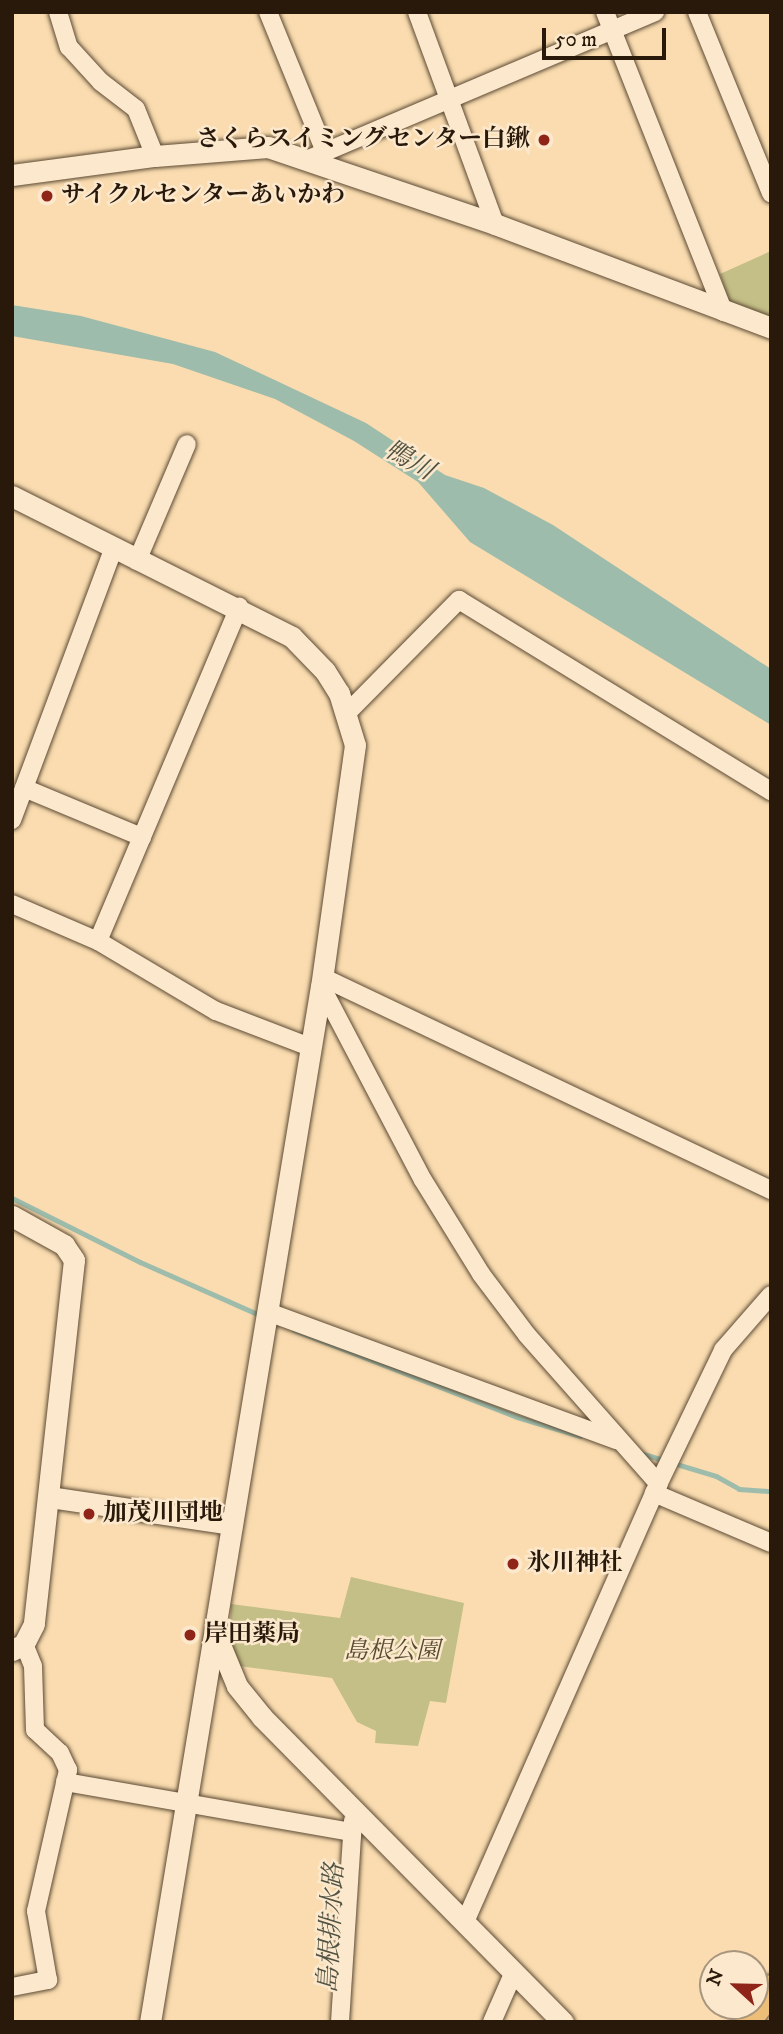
<!DOCTYPE html>
<html>
<head>
<meta charset="utf-8">
<style>
  body { margin:0 }
  #map { position:relative; width:783px; height:2034px; overflow:hidden; background:#fadcb0; font-family:"IM FELL DW Pica","Noto Serif JP",serif }
  div>[style] { position:absolute }
  .green>* { inset:0; background:#c4bf87 }
  .water>* { inset:0; background:#9ebcab }
  .stream>* { height:5px; margin:-2.5px; padding:0 2.5px; transform-origin:2.5px; border-radius:2.5px; background:#9ebcab }
  .roads { filter:drop-shadow(0 0 2px #5c4a34) drop-shadow(0 0 2px #5c4a34) }
  .minor>* { height:18px; margin:-9px; padding:0 9px; transform-origin:9px; border-radius:9px; background:#fce8cc }
  .tertiary>* { height:21px; margin:-10.5px; padding:0 10.5px; transform-origin:10.5px; border-radius:10.5px; background:#fce8cc }
  .primary>* { height:28px; margin:-14px; padding:0 14px; transform-origin:14px; border-radius:14px; background:#edbe78 }
  .dots>* { width:19px; height:19px; translate:-50% -50%; box-sizing:border-box; border:4px solid #fce8cc; border-radius:50% }
  span { translate:-50% -50%; white-space:nowrap; text-align:center; line-height:1.15; -webkit-text-stroke:5px #fce8cc; paint-order:stroke }
  .poi-label { font-size:24px; color:#28190a; font-weight:700 }
  .right { translate:-100% -50%; text-align:right }
  .left { translate:0 -50%; text-align:left }
  .park-label { font-size:24px; color:#574b30; font-style:italic }
  .water-label { font-size:26px; color:#515242; font-style:italic }
  .frame { position:absolute; inset:0; border:14px solid #28190a; pointer-events:none }
  .north { position:absolute; left:699px; top:1950px; width:70px; height:70px; box-sizing:border-box; background:#fce8cc; border:2px solid #a7957e; border-radius:50%; rotate:292deg; font-size:19px; font-weight:700; line-height:28px; text-align:center; color:#28190a }
  .north::after { content:''; display:block; margin:auto; width:24px; height:32px; background:#8f2418; clip-path:polygon(50% 0,100% 100%,50% 72%,0 100%) }
  .scale { position:absolute; left:542px; top:28px; width:124px; height:32px; box-sizing:border-box; border:4px solid #28190a; border-top:0; padding-left:9px; font-size:21px; line-height:24px; white-space:nowrap; color:#28190a; -webkit-text-stroke:5px #fce8cc; paint-order:stroke }
</style>
</head>
<body>
<div id="map">
  <div class="green">
    <div style="clip-path:polygon(771px 251px,771px 318px,729px 302px,720px 274px)"></div>
    <div style="clip-path:polygon(351px 1577px,464px 1603px,446px 1703px,430px 1701px,418px 1746px,375px 1743px,376px 1731px,357px 1722px,332px 1678px,239px 1666px,230px 1648px,231px 1604px,340px 1618px)"></div>
  </div>
  <div class="water">
    <div style="clip-path:polygon(12px 305px,81px 316px,215px 352px,366px 423px,445px 475px,484px 488px,553px 525px,771px 669px,771px 725px,470px 542px,418px 482px,354px 441px,275px 399px,173px 364px,12px 336px)"></div>
  </div>
  <div class="stream">
    <div style="left:12px;top:1198px;width:143px;rotate:26.6deg"></div>
    <div style="left:140px;top:1262px;width:133px;rotate:23.9deg"></div>
    <div style="left:294px;top:1330px;width:239px;rotate:21.3deg"></div>
    <div style="left:517px;top:1417px;width:66px;rotate:16.8deg"></div>
    <div style="left:640px;top:1453px;width:79px;rotate:16.8deg"></div>
    <div style="left:716px;top:1476px;width:26px;rotate:29deg"></div>
    <div style="left:739px;top:1489px;width:32px;rotate:4deg"></div>
  </div>
  <div class="roads">
    <div class="minor">
      <div style="left:58px;top:12px;width:37px;rotate:73deg"></div>
      <div style="left:69px;top:47px;width:47px;rotate:47.6deg"></div>
      <div style="left:101px;top:82px;width:44px;rotate:37.6deg"></div>
      <div style="left:136px;top:109px;width:51px;rotate:68deg"></div>
      <div style="left:268px;top:12px;width:151px;rotate:67.8deg"></div>
      <div style="left:417px;top:12px;width:226px;rotate:69.8deg"></div>
      <div style="left:605px;top:12px;width:323px;rotate:68.4deg"></div>
      <div style="left:697px;top:12px;width:196px;rotate:67.8deg"></div>
      <div style="left:311px;top:158px;width:374px;rotate:-23deg"></div>
      <div style="left:137px;top:561px;width:127px;rotate:-66.9deg"></div>
      <div style="left:348px;top:712px;width:158px;rotate:-45.3deg"></div>
      <div style="left:459px;top:600px;width:366px;rotate:31.5deg"></div>
      <div style="left:24px;top:788px;width:128px;rotate:22.6deg"></div>
      <div style="left:12px;top:820px;width:288px;rotate:-69.5deg"></div>
      <div style="left:12px;top:904px;width:94px;rotate:23.3deg"></div>
      <div style="left:98px;top:941px;width:137px;rotate:30.7deg"></div>
      <div style="left:216px;top:1011px;width:101px;rotate:21deg"></div>
      <div style="left:98px;top:941px;width:363px;rotate:-67.1deg"></div>
      <div style="left:322px;top:977px;width:497px;rotate:25.4deg"></div>
      <div style="left:321px;top:986px;width:219px;rotate:62.3deg"></div>
      <div style="left:423px;top:1180px;width:110px;rotate:58.3deg"></div>
      <div style="left:481px;top:1274px;width:76px;rotate:53deg"></div>
      <div style="left:527px;top:1335px;width:199px;rotate:48.5deg"></div>
      <div style="left:268px;top:1312px;width:371px;rotate:20.2deg"></div>
      <div style="left:654px;top:1493px;width:127px;rotate:23.1deg"></div>
      <div style="left:65px;top:1782px;width:291px;rotate:9.9deg"></div>
      <div style="left:465px;top:1922px;width:469px;rotate:-66.2deg"></div>
      <div style="left:654px;top:1493px;width:159px;rotate:-64.2deg"></div>
      <div style="left:723px;top:1350px;width:73px;rotate:-48.9deg"></div>
      <div style="left:12px;top:1987px;width:37px;rotate:-11deg"></div>
      <div style="left:48px;top:1980px;width:70px;rotate:-99.9deg"></div>
      <div style="left:36px;top:1911px;width:145px;rotate:-77.2deg"></div>
      <div style="left:68px;top:1770px;width:19px;rotate:-115deg"></div>
      <div style="left:60px;top:1753px;width:34px;rotate:-137deg"></div>
      <div style="left:35px;top:1730px;width:64px;rotate:-91.8deg"></div>
      <div style="left:33px;top:1666px;width:24px;rotate:-112deg"></div>
      <div style="left:340px;top:2022px;width:202px;rotate:-86.3deg"></div>
      <div style="left:492px;top:2022px;width:55px;rotate:-66.3deg"></div>
    </div>
    <div class="tertiary">
      <div style="left:12px;top:175px;width:144px;rotate:-7.6deg"></div>
      <div style="left:155px;top:156px;width:113px;rotate:-4.6deg"></div>
      <div style="left:268px;top:147px;width:240px;rotate:18.7deg"></div>
      <div style="left:495px;top:224px;width:295px;rotate:20.6deg"></div>
      <div style="left:12px;top:496px;width:313px;rotate:26.7deg"></div>
      <div style="left:292px;top:637px;width:47px;rotate:45.9deg"></div>
      <div style="left:325px;top:671px;width:26px;rotate:58deg"></div>
      <div style="left:339px;top:693px;width:54px;rotate:72.9deg"></div>
      <div style="left:355px;top:745px;width:243px;rotate:98deg"></div>
      <div style="left:321px;top:986px;width:1050px;rotate:99.37deg"></div>
      <div style="left:12px;top:1216px;width:60px;rotate:29.1deg"></div>
      <div style="left:64px;top:1245px;width:18px;rotate:56deg"></div>
      <div style="left:74px;top:1260px;width:366px;rotate:96.3deg"></div>
      <div style="left:34px;top:1624px;width:22px;rotate:117deg"></div>
      <div style="left:24px;top:1644px;width:13px;rotate:153deg"></div>
      <div style="left:49px;top:1497px;width:185px;rotate:8.4deg"></div>
      <div style="left:216px;top:1635px;width:55px;rotate:67.6deg"></div>
      <div style="left:237px;top:1686px;width:40px;rotate:51deg"></div>
      <div style="left:262px;top:1717px;width:429px;rotate:45.4deg"></div>
    </div>
    <div class="primary">
      <div style="left:746px;top:2022px;width:41px;rotate:-52.9deg"></div>
    </div>
  </div>
  <div class="dots">
    <div style="left:544px;top:140px;background:#8f2418"></div>
    <div style="left:47px;top:196px;background:#8f2418"></div>
    <div style="left:89px;top:1514px;background:#8f2418"></div>
    <div style="left:513px;top:1564px;background:#8f2418"></div>
    <div style="left:190px;top:1635px;background:#8f2418"></div>
  </div>
  <div class="poi-label">
    <span class="right" style="left:530px;top:140px">さくらスイミングセンター白鍬</span>
    <span class="left" style="left:61px;top:196px">サイクルセンターあいかわ</span>
    <span class="left" style="left:103px;top:1514px">加茂川団地</span>
    <span class="left" style="left:527px;top:1564px">氷川神社</span>
    <span class="left" style="left:204px;top:1635px">岸田薬局</span>
  </div>
  <div class="park-label">
    <span style="left:392px;top:1652px">島根公園</span>
  </div>
  <div class="water-label">
    <span style="left:409px;top:461px;rotate:30deg">鴨川</span>
    <span style="left:332px;top:1928px;rotate:-87deg">島根排水路</span>
  </div>
  <div class="frame"></div>
  <div class="north">N</div>
  <div class="scale">50 m</div>
</div>
</body>
</html>
